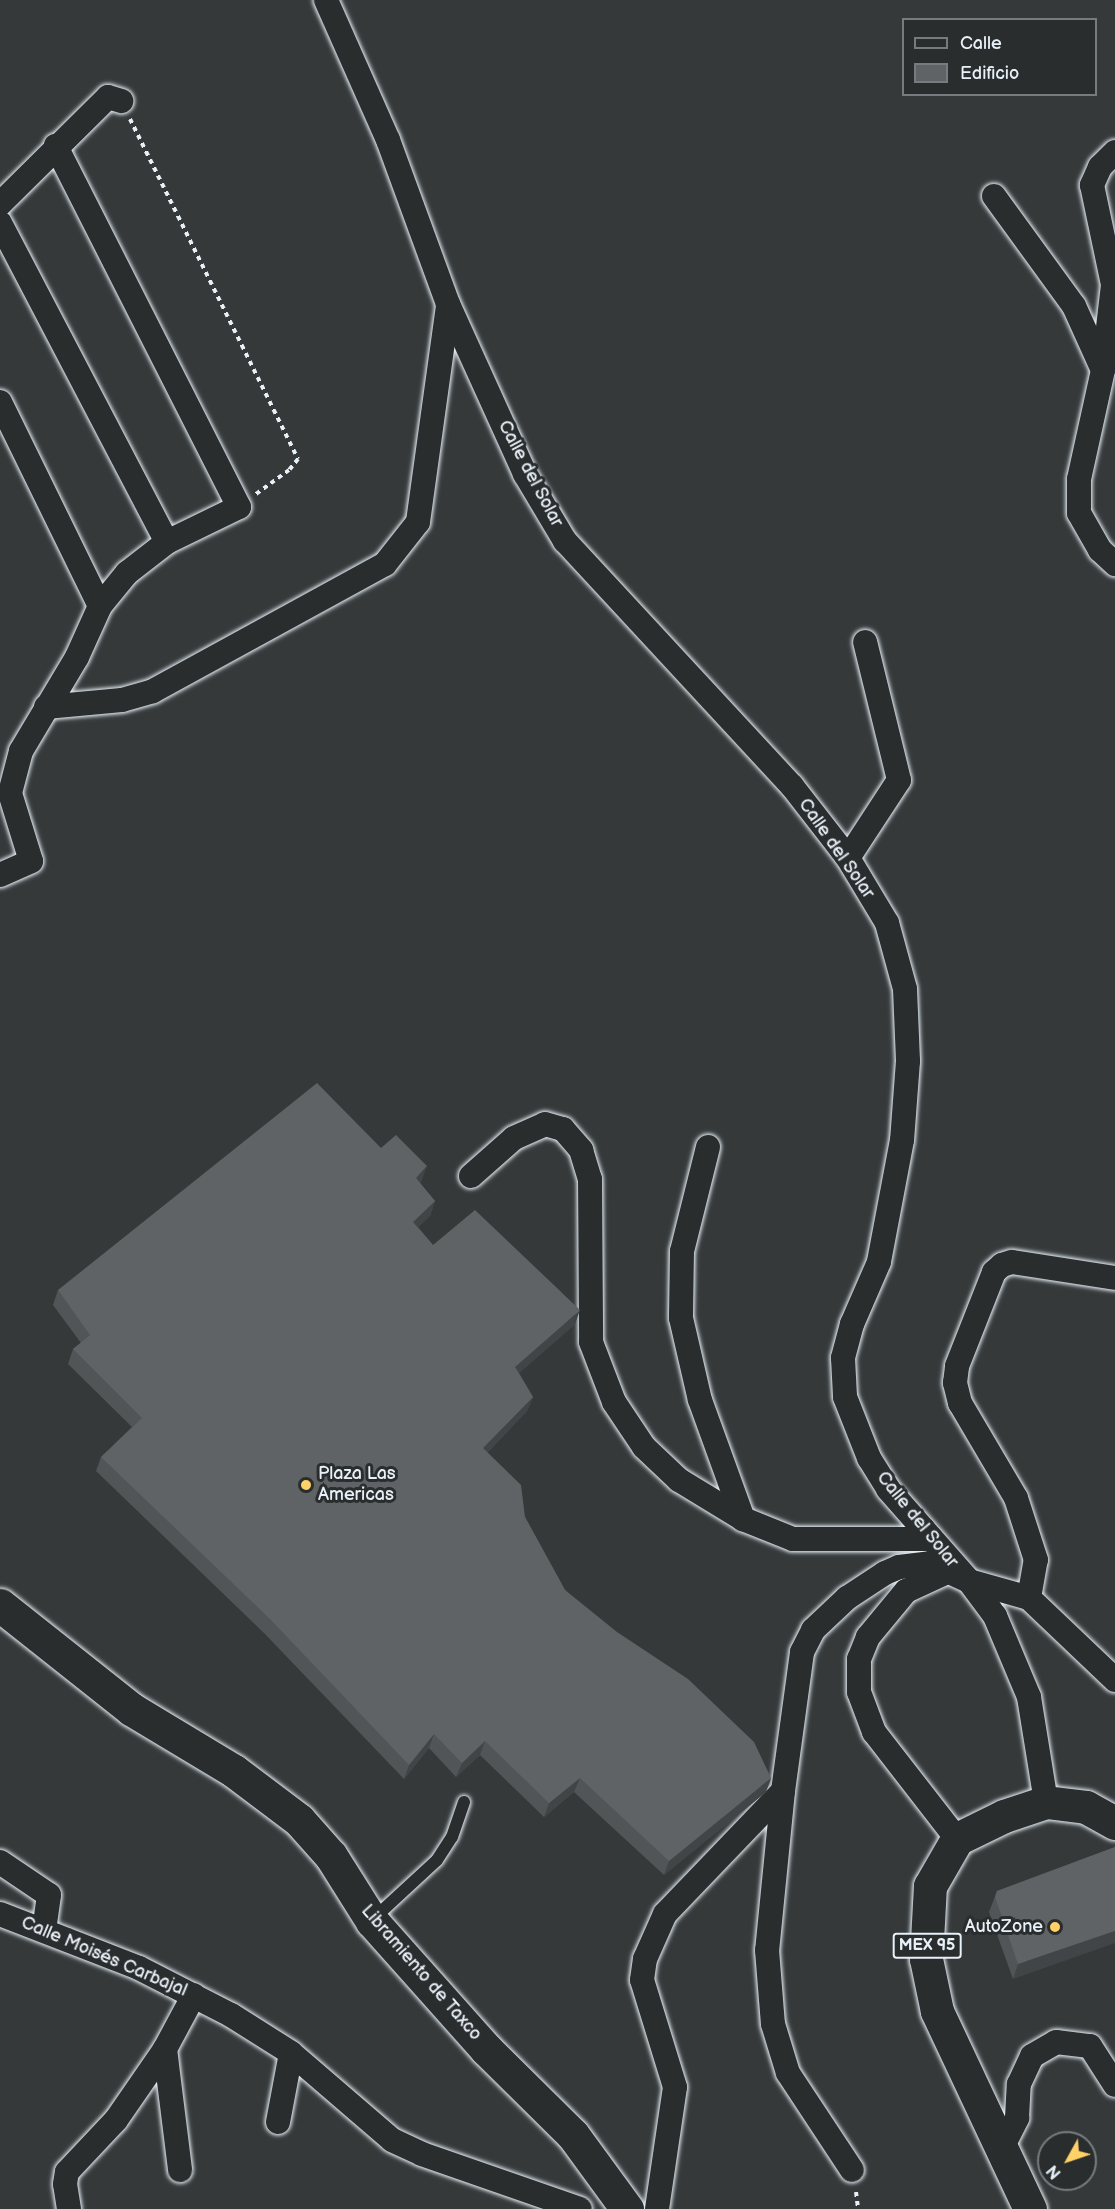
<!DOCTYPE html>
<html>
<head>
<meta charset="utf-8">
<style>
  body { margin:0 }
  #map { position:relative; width:1115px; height:2209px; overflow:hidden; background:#35393a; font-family:"Balsamiq Sans",sans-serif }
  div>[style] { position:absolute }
  .path>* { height:4px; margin-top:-2px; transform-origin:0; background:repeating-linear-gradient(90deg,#e8f1f8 0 4.5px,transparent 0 9px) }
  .roads { filter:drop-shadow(0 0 2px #e8f1f8) drop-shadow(0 0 2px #e8f1f8) }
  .lane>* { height:12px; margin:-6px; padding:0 6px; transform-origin:6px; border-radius:6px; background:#2a2d2e }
  .street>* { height:24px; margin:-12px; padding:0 12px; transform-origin:12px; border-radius:12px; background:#2a2d2e }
  .secondary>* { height:33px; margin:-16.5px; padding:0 16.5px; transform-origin:16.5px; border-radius:16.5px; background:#2a2d2e }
  .primary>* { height:33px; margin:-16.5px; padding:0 16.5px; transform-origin:16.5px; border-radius:16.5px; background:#2a2d2e }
  .wall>* { inset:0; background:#525557 }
  .shaded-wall>* { inset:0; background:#424547 }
  .building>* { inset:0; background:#5f6365 }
  .dots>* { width:16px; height:16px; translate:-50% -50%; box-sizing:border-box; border:3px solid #2a2d2e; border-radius:50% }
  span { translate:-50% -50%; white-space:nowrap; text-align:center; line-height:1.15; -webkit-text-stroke:6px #2a2d2e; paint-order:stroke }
  .shield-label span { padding:2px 4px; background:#2a2d2e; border:2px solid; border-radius:4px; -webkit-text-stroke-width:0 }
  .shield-label { font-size:16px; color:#e8f1f8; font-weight:700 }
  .street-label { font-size:18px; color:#e8f1f8 }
  .poi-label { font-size:18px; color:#e8f1f8 }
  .left { translate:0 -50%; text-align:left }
  .right { translate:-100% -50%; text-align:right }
  .legend { position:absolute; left:902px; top:18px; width:195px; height:78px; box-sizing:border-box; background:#2a2d2e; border:2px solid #767b7f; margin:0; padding:8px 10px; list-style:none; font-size:18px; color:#e8f1f8 }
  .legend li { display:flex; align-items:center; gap:12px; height:30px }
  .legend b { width:30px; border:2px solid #767b7f }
  .north { position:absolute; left:1037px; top:2131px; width:60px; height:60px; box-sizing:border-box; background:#2a2d2e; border:2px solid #767b7f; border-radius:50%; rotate:230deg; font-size:16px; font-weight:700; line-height:24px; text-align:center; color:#e8f1f8 }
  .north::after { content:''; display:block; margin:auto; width:21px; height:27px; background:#ffd166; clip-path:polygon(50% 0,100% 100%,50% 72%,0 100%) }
</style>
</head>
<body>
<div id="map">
  <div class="path">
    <div style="left:130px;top:119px;width:379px;rotate:63.7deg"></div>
    <div style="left:298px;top:459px;width:14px;rotate:129deg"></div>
    <div style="left:289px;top:470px;width:41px;rotate:144deg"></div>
    <div style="left:856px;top:2192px;width:17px;rotate:83deg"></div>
  </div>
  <div class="roads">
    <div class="lane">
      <div style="left:372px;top:1920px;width:88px;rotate:-42.7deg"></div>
      <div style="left:437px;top:1860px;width:27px;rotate:-57deg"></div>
      <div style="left:452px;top:1837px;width:37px;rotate:-71deg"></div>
    </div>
    <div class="street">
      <div style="left:326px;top:0;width:153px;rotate:66.1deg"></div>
      <div style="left:388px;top:140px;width:175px;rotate:69.9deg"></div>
      <div style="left:448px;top:304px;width:187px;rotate:65.6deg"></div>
      <div style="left:525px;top:474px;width:78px;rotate:59.2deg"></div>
      <div style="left:565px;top:541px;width:334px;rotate:47.2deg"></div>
      <div style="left:792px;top:786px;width:91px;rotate:52.1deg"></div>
      <div style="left:848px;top:858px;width:76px;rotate:59deg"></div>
      <div style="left:887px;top:923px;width:68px;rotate:74.7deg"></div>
      <div style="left:905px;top:989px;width:72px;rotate:87.6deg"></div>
      <div style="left:908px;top:1061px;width:79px;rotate:94.3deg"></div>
      <div style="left:902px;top:1140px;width:124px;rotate:100.7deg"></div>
      <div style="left:879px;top:1262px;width:68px;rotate:113.5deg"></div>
      <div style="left:852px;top:1324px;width:35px;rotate:105deg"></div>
      <div style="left:843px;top:1358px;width:39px;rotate:87deg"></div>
      <div style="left:845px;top:1397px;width:66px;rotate:68.5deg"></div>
      <div style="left:869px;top:1458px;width:36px;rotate:58deg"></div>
      <div style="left:888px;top:1489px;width:123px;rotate:48.6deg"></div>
      <div style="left:969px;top:1581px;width:44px;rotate:53.4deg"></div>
      <div style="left:995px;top:1616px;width:88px;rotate:67.2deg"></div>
      <div style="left:1029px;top:1697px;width:106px;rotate:80.8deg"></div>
      <div style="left:1115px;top:152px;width:21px;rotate:135deg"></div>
      <div style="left:1100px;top:167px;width:20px;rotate:114deg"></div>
      <div style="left:1092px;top:185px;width:102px;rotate:78.1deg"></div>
      <div style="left:1113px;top:285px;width:86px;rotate:96.7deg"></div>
      <div style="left:1103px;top:370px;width:112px;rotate:102.4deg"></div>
      <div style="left:1079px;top:479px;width:34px;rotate:90deg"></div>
      <div style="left:1079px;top:513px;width:43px;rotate:60.4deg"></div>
      <div style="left:1100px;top:550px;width:21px;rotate:43deg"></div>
      <div style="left:994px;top:196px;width:136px;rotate:54deg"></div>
      <div style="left:1074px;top:306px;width:68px;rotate:65.7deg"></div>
      <div style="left:0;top:204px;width:152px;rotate:-44.7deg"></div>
      <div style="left:108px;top:97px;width:14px;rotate:17deg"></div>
      <div style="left:0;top:223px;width:360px;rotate:62.4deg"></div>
      <div style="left:0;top:402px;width:227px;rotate:63.9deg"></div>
      <div style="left:46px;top:707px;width:76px;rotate:-5.3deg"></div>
      <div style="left:122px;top:700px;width:32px;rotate:-16deg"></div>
      <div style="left:153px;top:691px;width:264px;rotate:-28.7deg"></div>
      <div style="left:385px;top:564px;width:53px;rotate:-51.8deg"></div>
      <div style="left:418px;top:522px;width:219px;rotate:-82.1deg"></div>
      <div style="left:848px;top:858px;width:93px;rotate:-56.8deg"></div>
      <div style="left:899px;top:780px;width:142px;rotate:-103.8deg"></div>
      <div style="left:0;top:875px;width:34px;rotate:-24deg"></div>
      <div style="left:31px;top:861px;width:71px;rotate:-107.2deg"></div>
      <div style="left:10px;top:793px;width:43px;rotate:-75.3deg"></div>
      <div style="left:21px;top:751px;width:109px;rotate:-59.2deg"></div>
      <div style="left:77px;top:657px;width:56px;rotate:-65.7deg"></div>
      <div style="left:100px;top:606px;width:43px;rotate:-50.7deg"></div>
      <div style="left:127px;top:573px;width:51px;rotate:-37.8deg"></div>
      <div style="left:167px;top:542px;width:80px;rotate:-25.9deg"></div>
      <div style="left:239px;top:507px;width:405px;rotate:-116.9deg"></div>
      <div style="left:708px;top:1147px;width:107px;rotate:104deg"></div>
      <div style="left:682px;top:1251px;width:67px;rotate:90.9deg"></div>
      <div style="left:681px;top:1318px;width:84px;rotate:77deg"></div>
      <div style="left:700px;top:1400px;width:127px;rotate:70.1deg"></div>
      <div style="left:471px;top:1176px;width:57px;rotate:-41.5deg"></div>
      <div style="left:514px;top:1138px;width:34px;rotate:-24deg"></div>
      <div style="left:545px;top:1124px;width:19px;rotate:16deg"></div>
      <div style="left:563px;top:1129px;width:28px;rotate:49deg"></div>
      <div style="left:581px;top:1150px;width:30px;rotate:73deg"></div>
      <div style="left:590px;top:1179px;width:163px;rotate:89.6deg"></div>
      <div style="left:591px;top:1342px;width:64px;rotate:69deg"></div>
      <div style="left:614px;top:1402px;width:54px;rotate:56.3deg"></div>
      <div style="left:644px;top:1447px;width:48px;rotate:43.3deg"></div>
      <div style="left:679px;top:1480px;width:75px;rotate:31.4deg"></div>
      <div style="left:743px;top:1519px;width:54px;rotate:21.8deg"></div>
      <div style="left:793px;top:1539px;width:138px"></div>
      <div style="left:949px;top:1571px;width:47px;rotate:155.1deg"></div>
      <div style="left:906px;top:1591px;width:60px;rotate:129.6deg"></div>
      <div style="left:868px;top:1637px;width:24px;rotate:112deg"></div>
      <div style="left:859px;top:1659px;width:33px;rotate:90deg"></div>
      <div style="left:859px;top:1692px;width:43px;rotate:69.4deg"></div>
      <div style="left:874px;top:1732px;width:135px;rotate:52.2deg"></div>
      <div style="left:1029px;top:1598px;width:39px;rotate:-80deg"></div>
      <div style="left:1036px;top:1560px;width:65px;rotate:-107.9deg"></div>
      <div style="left:1016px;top:1498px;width:110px;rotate:-120.5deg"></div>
      <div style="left:960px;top:1403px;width:21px;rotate:-104deg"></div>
      <div style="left:955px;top:1383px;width:17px;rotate:-83deg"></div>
      <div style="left:957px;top:1366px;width:101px;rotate:-68.5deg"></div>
      <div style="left:994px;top:1272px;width:11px;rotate:-41deg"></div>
      <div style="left:1002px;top:1265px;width:10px;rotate:-17deg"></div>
      <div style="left:1012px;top:1262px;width:104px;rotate:8.8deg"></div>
      <div style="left:783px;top:1791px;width:160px;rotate:95.7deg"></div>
      <div style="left:767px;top:1950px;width:74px;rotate:85.4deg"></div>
      <div style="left:773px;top:2024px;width:51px;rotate:73deg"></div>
      <div style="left:788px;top:2073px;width:116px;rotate:56.6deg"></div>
      <div style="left:0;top:1862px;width:59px;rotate:34deg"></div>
      <div style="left:49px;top:1895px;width:35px;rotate:98deg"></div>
      <div style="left:0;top:1914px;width:149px;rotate:21.2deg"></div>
      <div style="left:139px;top:1968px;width:103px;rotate:27.1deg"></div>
      <div style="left:231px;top:2015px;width:71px;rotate:32.3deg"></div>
      <div style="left:291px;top:2053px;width:133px;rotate:40.7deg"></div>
      <div style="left:392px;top:2140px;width:33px;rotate:25deg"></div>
      <div style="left:422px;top:2154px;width:167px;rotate:19.2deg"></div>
      <div style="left:165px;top:2049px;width:122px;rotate:82.9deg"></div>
      <div style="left:278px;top:2122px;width:70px;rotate:-79.3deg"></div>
      <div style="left:1001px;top:2150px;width:36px;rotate:-63deg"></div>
      <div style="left:1017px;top:2118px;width:34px;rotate:-87deg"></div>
      <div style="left:1019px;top:2084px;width:31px;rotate:-65deg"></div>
      <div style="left:1032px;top:2056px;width:28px;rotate:-30deg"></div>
      <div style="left:1056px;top:2042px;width:34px;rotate:7deg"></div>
      <div style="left:1090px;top:2046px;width:46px;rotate:57.3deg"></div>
      <div style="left:69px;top:2209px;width:25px;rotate:-99deg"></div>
      <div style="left:65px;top:2184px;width:12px;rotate:-81deg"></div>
      <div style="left:67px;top:2172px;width:71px;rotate:-46.7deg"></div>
      <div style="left:116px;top:2120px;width:86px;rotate:-55.4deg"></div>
      <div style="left:165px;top:2049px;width:61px;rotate:-61.8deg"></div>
      <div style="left:657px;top:2209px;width:123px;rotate:-81.6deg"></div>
      <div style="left:675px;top:2087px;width:112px;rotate:-107.1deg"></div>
      <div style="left:642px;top:1980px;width:21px;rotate:-82deg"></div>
      <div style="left:645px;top:1959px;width:49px;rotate:-66deg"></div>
      <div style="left:665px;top:1914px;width:170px;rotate:-46.2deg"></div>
      <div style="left:783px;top:1791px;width:140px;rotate:-82.2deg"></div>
      <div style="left:802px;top:1652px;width:25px;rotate:-63deg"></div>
      <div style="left:813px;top:1630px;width:47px;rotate:-43.3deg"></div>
      <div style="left:847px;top:1598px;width:45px;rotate:-33.3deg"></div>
      <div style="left:885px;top:1573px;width:15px;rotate:-23deg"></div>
      <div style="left:899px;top:1567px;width:31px;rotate:-7deg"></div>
      <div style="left:930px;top:1563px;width:43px;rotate:24.8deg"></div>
      <div style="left:969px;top:1581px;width:62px;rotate:15.8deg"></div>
      <div style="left:1029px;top:1598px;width:119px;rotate:43.6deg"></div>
    </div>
    <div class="secondary">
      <div style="left:0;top:1605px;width:167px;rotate:38.4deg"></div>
      <div style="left:131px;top:1709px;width:120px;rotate:31deg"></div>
      <div style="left:234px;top:1771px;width:81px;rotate:37deg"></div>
      <div style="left:299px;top:1820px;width:48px;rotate:48.4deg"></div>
      <div style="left:331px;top:1856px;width:77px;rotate:57.8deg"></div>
      <div style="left:372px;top:1921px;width:171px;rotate:48.3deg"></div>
      <div style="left:486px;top:2049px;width:122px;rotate:44.7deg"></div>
      <div style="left:573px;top:2135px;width:92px;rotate:53.9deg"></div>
    </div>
    <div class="primary">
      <div style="left:1030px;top:2209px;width:219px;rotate:-115.2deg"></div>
      <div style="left:937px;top:2011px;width:53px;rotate:-101.9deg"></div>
      <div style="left:926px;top:1959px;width:73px;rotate:-86.9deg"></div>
      <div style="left:930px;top:1886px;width:54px;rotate:-60.1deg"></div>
      <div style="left:957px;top:1839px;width:52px;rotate:-26.1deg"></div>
      <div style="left:1004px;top:1816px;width:44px;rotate:-18.4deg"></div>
      <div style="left:1046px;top:1802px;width:40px;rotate:7.1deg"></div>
      <div style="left:1086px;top:1807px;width:33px;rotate:29deg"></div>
    </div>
  </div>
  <div class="wall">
    <div style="clip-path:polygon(381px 1148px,422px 1180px,420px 1183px,435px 1201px,430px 1216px,418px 1227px,433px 1245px,575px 1324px,519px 1373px,533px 1397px,527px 1411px,487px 1453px,525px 1517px,565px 1590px,766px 1792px,664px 1875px,574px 1792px,544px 1817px,480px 1755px,456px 1777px,429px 1748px,404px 1779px,265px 1634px,96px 1471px,101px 1457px,132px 1427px,68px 1364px,73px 1349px,81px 1343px,53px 1305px,58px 1290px)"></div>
    <div style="clip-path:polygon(1115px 1847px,1013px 1979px,989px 1912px,997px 1891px)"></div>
  </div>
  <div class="shaded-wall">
    <div style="clip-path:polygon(427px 1166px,422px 1180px,411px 1192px,416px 1178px)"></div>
    <div style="clip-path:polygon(435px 1201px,430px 1216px,408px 1237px,413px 1222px)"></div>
    <div style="clip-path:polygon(580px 1310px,575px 1324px,510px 1381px,515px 1367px)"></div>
    <div style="clip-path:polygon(533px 1397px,527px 1411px,477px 1463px,483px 1448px)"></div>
    <div style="clip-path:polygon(434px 1734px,429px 1748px,404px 1779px,409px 1765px)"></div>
    <div style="clip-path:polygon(485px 1741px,480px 1755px,456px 1777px,462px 1763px)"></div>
    <div style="clip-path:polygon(580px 1778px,574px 1792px,544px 1817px,549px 1803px)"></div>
    <div style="clip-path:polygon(771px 1778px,766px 1792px,664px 1875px,669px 1861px)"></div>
    <div style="clip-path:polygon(1115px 1931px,1115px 1943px,1013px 1979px,1018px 1964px)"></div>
  </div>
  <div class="building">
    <div style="clip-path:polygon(317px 1083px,381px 1148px,396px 1135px,427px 1166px,416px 1178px,435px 1201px,413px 1222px,433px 1245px,475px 1210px,580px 1310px,515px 1367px,533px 1397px,483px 1448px,521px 1485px,525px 1517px,565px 1590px,617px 1632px,688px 1679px,754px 1742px,771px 1778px,669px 1861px,580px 1778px,549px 1803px,485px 1741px,462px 1763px,434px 1734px,409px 1765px,270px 1619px,101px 1457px,142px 1418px,73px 1349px,90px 1335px,58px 1290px)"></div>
    <div style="clip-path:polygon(1115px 1847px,1115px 1931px,1018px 1964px,995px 1897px,997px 1891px)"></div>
  </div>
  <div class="dots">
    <div style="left:306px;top:1485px;background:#ffd166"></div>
    <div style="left:1055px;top:1927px;background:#ffd166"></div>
  </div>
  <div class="shield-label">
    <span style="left:927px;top:1946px">MEX 95</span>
  </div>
  <div class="street-label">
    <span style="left:530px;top:474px;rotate:62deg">Calle del Solar</span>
    <span style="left:836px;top:849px;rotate:55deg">Calle del Solar</span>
    <span style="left:917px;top:1520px;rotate:51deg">Calle del Solar</span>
    <span style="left:104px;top:1957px;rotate:23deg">Calle Moisés Carbajal</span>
    <span style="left:421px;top:1973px;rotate:49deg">Libramiento de Taxco</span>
  </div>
  <div class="poi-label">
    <span class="left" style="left:318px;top:1485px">Plaza Las<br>Americas</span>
    <span class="right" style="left:1043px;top:1927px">AutoZone</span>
  </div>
  <ul class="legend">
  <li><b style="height:8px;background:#2a2d2e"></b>Calle</li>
  <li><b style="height:16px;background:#5f6365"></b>Edificio</li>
  </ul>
  <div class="north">N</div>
</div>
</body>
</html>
